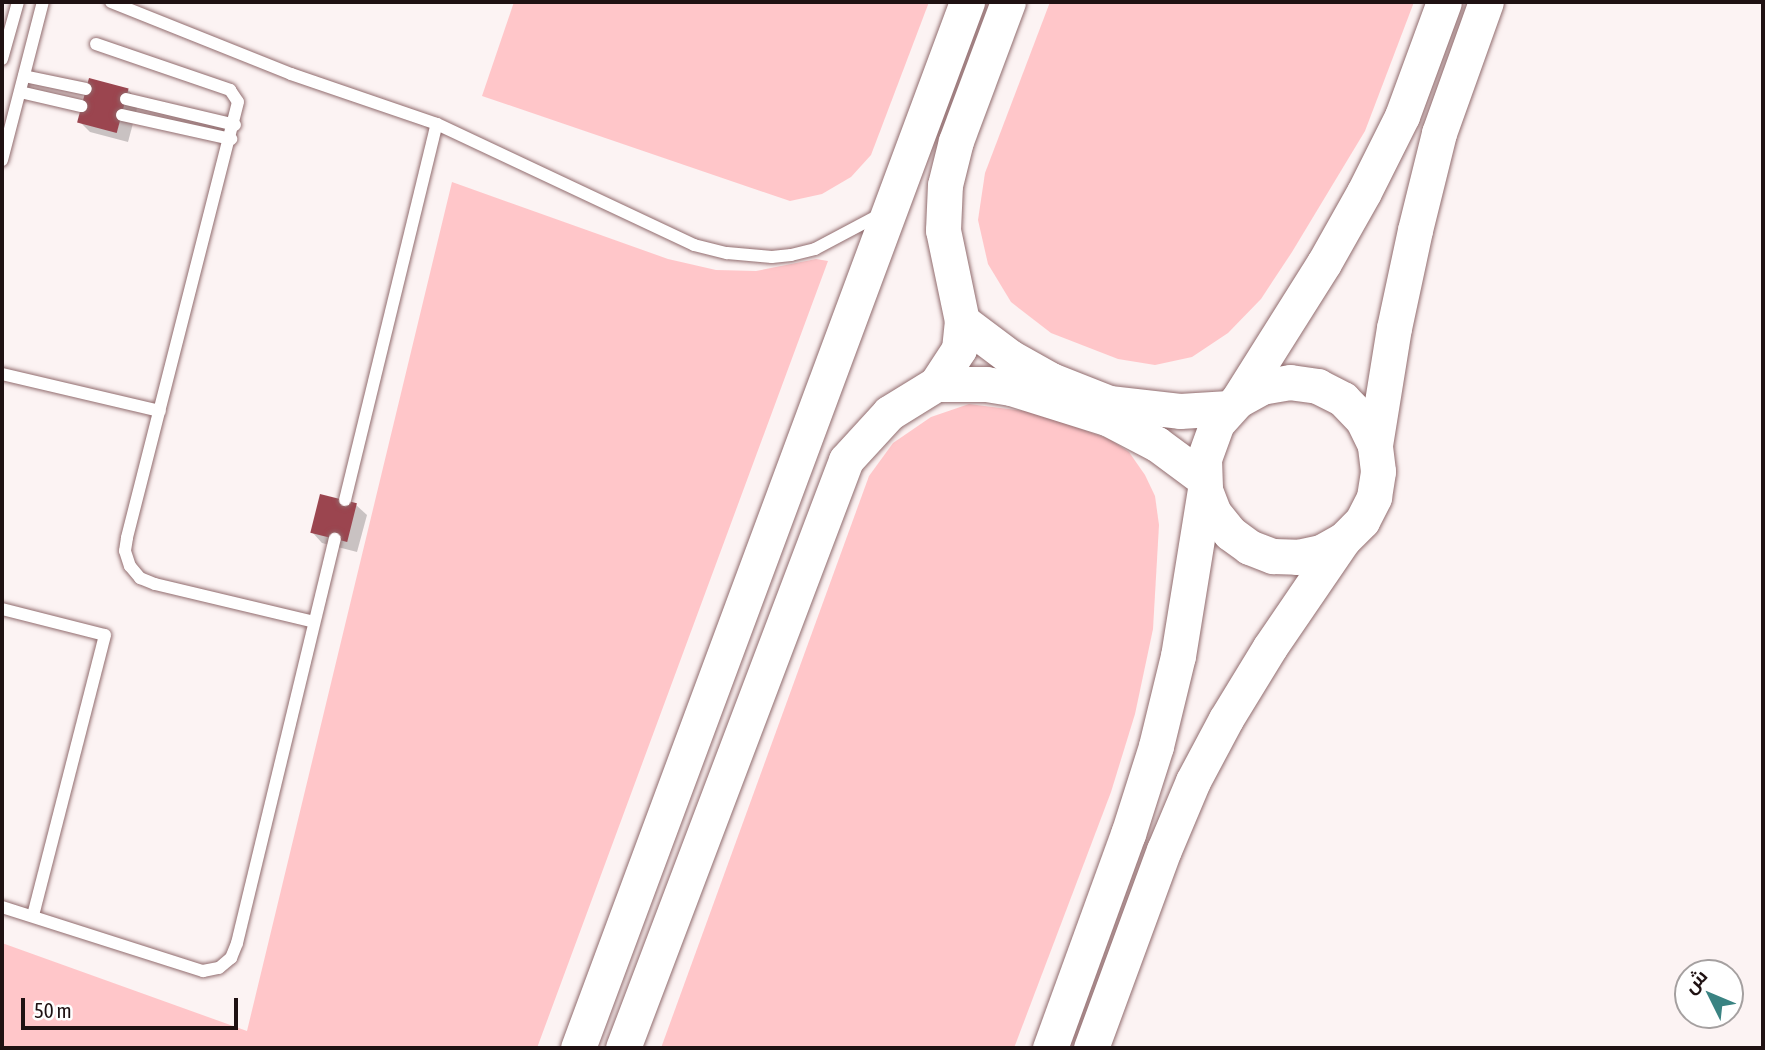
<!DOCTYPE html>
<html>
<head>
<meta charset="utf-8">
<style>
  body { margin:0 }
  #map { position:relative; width:1765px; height:1050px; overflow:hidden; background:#fcf3f3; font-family:"Asap Condensed",Cairo,sans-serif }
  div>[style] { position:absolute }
  .green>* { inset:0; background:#ffc6c9 }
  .shadow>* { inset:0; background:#0003 }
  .building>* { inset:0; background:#9b454f; transform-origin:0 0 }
  .roads { filter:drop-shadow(0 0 2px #916c6e) drop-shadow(0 0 2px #916c6e) }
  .lane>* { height:12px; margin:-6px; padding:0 6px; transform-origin:6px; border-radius:6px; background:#fff }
  .secondary>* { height:35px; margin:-17.5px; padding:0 17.5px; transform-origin:17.5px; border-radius:17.5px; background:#fff }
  span { translate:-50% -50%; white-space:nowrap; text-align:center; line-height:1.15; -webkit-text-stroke:7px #fff; paint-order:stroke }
  .frame { position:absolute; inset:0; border:4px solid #1f1112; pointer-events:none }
  .north { position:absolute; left:1674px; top:959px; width:70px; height:70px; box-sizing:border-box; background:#fff; border:2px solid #a5a0a0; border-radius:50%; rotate:313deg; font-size:19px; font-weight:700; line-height:28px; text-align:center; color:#1f1112 }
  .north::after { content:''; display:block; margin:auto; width:24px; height:32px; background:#3a8382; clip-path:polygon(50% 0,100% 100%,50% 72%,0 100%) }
  .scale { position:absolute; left:21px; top:998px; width:217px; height:32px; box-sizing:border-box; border:4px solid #1f1112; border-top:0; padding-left:9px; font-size:21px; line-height:24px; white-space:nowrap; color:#1f1112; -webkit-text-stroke:5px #fff; paint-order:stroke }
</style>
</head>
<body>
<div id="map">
  <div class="green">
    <div style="clip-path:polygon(514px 2px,929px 2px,871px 155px,851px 177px,822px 194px,790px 201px,482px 96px)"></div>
    <div style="clip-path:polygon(1050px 2px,1414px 2px,1365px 131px,1292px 252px,1261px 299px,1228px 333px,1192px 357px,1155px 365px,1118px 359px,1051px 333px,1011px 302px,988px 264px,978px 220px,985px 173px)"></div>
    <div style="clip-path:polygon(452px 182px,668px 259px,716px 270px,756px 271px,816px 259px,828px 261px,537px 1048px,2px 1048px,2px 943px,247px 1031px)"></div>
    <div style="clip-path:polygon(969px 404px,1033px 412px,1109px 439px,1129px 452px,1145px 475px,1155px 496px,1159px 525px,1153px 629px,1135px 714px,1111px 792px,1014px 1048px,661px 1048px,869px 476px,893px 443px,931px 417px)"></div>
  </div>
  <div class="shadow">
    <div style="clip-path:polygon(128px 90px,139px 101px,128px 142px,90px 132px,79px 121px)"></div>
    <div style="clip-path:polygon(356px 505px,367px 515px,357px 552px,322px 543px,312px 532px)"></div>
  </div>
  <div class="building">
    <div style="left:89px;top:78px;width:41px;height:46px;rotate:15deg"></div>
    <div style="left:320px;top:494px;width:38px;height:40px;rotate:14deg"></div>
  </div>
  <div class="roads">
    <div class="lane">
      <div style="left:111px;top:2px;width:194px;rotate:21.8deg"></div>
      <div style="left:291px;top:74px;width:154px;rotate:18.9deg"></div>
      <div style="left:437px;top:124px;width:284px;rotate:25.2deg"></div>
      <div style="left:694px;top:245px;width:34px;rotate:14deg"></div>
      <div style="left:727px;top:253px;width:45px;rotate:5.1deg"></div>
      <div style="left:772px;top:257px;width:19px;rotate:-6deg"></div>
      <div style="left:791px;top:255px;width:25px;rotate:-14deg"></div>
      <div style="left:815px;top:249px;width:72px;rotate:-28deg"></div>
      <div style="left:96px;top:44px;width:142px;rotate:18.9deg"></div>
      <div style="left:230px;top:90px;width:14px;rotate:56deg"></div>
      <div style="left:238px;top:102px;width:450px;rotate:104.3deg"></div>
      <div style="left:127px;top:538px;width:13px;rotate:99deg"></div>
      <div style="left:125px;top:551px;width:16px;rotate:72deg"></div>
      <div style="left:130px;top:566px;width:16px;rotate:50deg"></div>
      <div style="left:140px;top:578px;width:16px;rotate:22deg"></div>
      <div style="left:155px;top:584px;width:163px;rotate:13.4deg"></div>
      <div style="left:2px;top:59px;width:59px;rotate:-74.3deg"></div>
      <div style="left:24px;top:76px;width:63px;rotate:11.8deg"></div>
      <div style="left:20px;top:92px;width:63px;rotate:12.9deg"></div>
      <div style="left:126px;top:99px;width:112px;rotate:13.4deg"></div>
      <div style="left:122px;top:115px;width:112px;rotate:12.4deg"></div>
      <div style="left:2px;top:160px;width:163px;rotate:-75.5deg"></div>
      <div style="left:2px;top:374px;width:162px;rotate:13.2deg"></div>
      <div style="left:345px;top:500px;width:387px;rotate:-76.3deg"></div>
      <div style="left:2px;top:609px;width:106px;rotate:14.2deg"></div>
      <div style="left:105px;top:635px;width:290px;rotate:104.4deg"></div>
      <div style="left:2px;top:907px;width:211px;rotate:17.7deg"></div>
      <div style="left:203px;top:971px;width:16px;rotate:-11deg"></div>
      <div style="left:219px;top:968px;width:16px;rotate:-40deg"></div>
      <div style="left:231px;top:958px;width:16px;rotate:-68deg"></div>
      <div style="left:237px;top:943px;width:416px;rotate:-76.4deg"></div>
    </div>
    <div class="secondary">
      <div style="left:962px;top:321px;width:60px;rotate:36.9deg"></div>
      <div style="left:1010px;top:357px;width:47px;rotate:29.3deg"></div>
      <div style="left:1051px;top:380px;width:62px;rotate:21.6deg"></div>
      <div style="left:1109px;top:403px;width:71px;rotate:6.4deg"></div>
      <div style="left:1180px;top:411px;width:49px;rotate:-3.5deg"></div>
      <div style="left:936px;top:384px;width:50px"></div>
      <div style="left:986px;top:384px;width:25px;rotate:9deg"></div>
      <div style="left:1011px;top:388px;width:101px;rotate:17.4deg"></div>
      <div style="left:1107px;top:418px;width:56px;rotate:27.5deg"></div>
      <div style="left:1157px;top:444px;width:57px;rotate:36.5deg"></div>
      <div style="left:1237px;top:401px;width:163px;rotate:-57.8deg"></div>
      <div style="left:1324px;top:263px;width:81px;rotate:-60.6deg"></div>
      <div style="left:1364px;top:192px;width:85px;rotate:-63.4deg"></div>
      <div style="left:1402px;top:116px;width:121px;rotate:-69.8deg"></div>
      <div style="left:1375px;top:445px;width:119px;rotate:-80.8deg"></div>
      <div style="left:1394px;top:328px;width:100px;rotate:-77.9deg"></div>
      <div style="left:1415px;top:230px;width:100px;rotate:-76.1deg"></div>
      <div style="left:1439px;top:133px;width:139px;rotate:-70.3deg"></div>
      <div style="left:578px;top:1048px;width:1116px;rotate:-69.6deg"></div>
      <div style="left:623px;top:1048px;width:629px;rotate:-69.23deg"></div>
      <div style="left:846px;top:460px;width:64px;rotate:-47.5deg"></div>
      <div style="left:889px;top:413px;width:55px;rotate:-31.7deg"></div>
      <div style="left:936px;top:384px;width:42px;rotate:-56.7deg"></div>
      <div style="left:959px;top:349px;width:28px;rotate:-84deg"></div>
      <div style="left:962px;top:321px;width:93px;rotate:-101.8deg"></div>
      <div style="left:943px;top:230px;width:45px;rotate:-87.5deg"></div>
      <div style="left:945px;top:185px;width:45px;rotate:-76deg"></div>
      <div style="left:956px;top:141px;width:148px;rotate:-69.5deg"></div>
      <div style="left:1050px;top:1048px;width:228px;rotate:-70deg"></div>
      <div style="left:1128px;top:834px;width:92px;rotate:-72.3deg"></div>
      <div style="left:1156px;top:746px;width:93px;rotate:-76.3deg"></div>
      <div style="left:1178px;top:656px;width:168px;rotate:-80.8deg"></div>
      <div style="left:1091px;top:1048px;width:211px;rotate:-69.8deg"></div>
      <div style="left:1164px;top:850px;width:75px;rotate:-67.2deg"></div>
      <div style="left:1193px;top:781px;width:70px;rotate:-62deg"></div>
      <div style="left:1226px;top:719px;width:84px;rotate:-58.6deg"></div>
      <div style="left:1270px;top:647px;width:130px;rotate:-55.7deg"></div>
      <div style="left:1343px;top:540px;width:27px;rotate:-45deg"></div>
      <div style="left:1362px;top:521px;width:27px;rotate:-63deg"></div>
      <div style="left:1374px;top:497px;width:26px;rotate:-81deg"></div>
      <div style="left:1378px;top:471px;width:26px;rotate:-97deg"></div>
      <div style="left:1375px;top:445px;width:28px;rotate:-116deg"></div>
      <div style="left:1363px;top:420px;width:29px;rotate:-134deg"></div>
      <div style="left:1343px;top:399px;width:28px;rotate:-153deg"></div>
      <div style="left:1318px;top:386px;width:28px;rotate:-172deg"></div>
      <div style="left:1290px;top:382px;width:28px;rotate:170deg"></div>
      <div style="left:1262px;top:387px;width:29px;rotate:151deg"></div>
      <div style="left:1237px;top:401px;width:30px;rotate:132deg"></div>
      <div style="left:1217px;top:423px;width:38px;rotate:110deg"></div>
      <div style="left:1204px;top:459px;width:31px;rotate:88deg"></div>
      <div style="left:1205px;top:490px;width:25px;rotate:69deg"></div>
      <div style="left:1214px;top:513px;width:26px;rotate:51deg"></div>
      <div style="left:1230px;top:533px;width:24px;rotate:36deg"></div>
      <div style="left:1249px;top:547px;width:26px;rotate:21deg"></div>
      <div style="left:1273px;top:556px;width:24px;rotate:2deg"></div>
      <div style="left:1297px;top:557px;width:25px;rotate:-12deg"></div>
      <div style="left:1321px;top:552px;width:25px;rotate:-29deg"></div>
    </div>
  </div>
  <div class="frame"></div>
  <div class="north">ش</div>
  <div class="scale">50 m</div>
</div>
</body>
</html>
